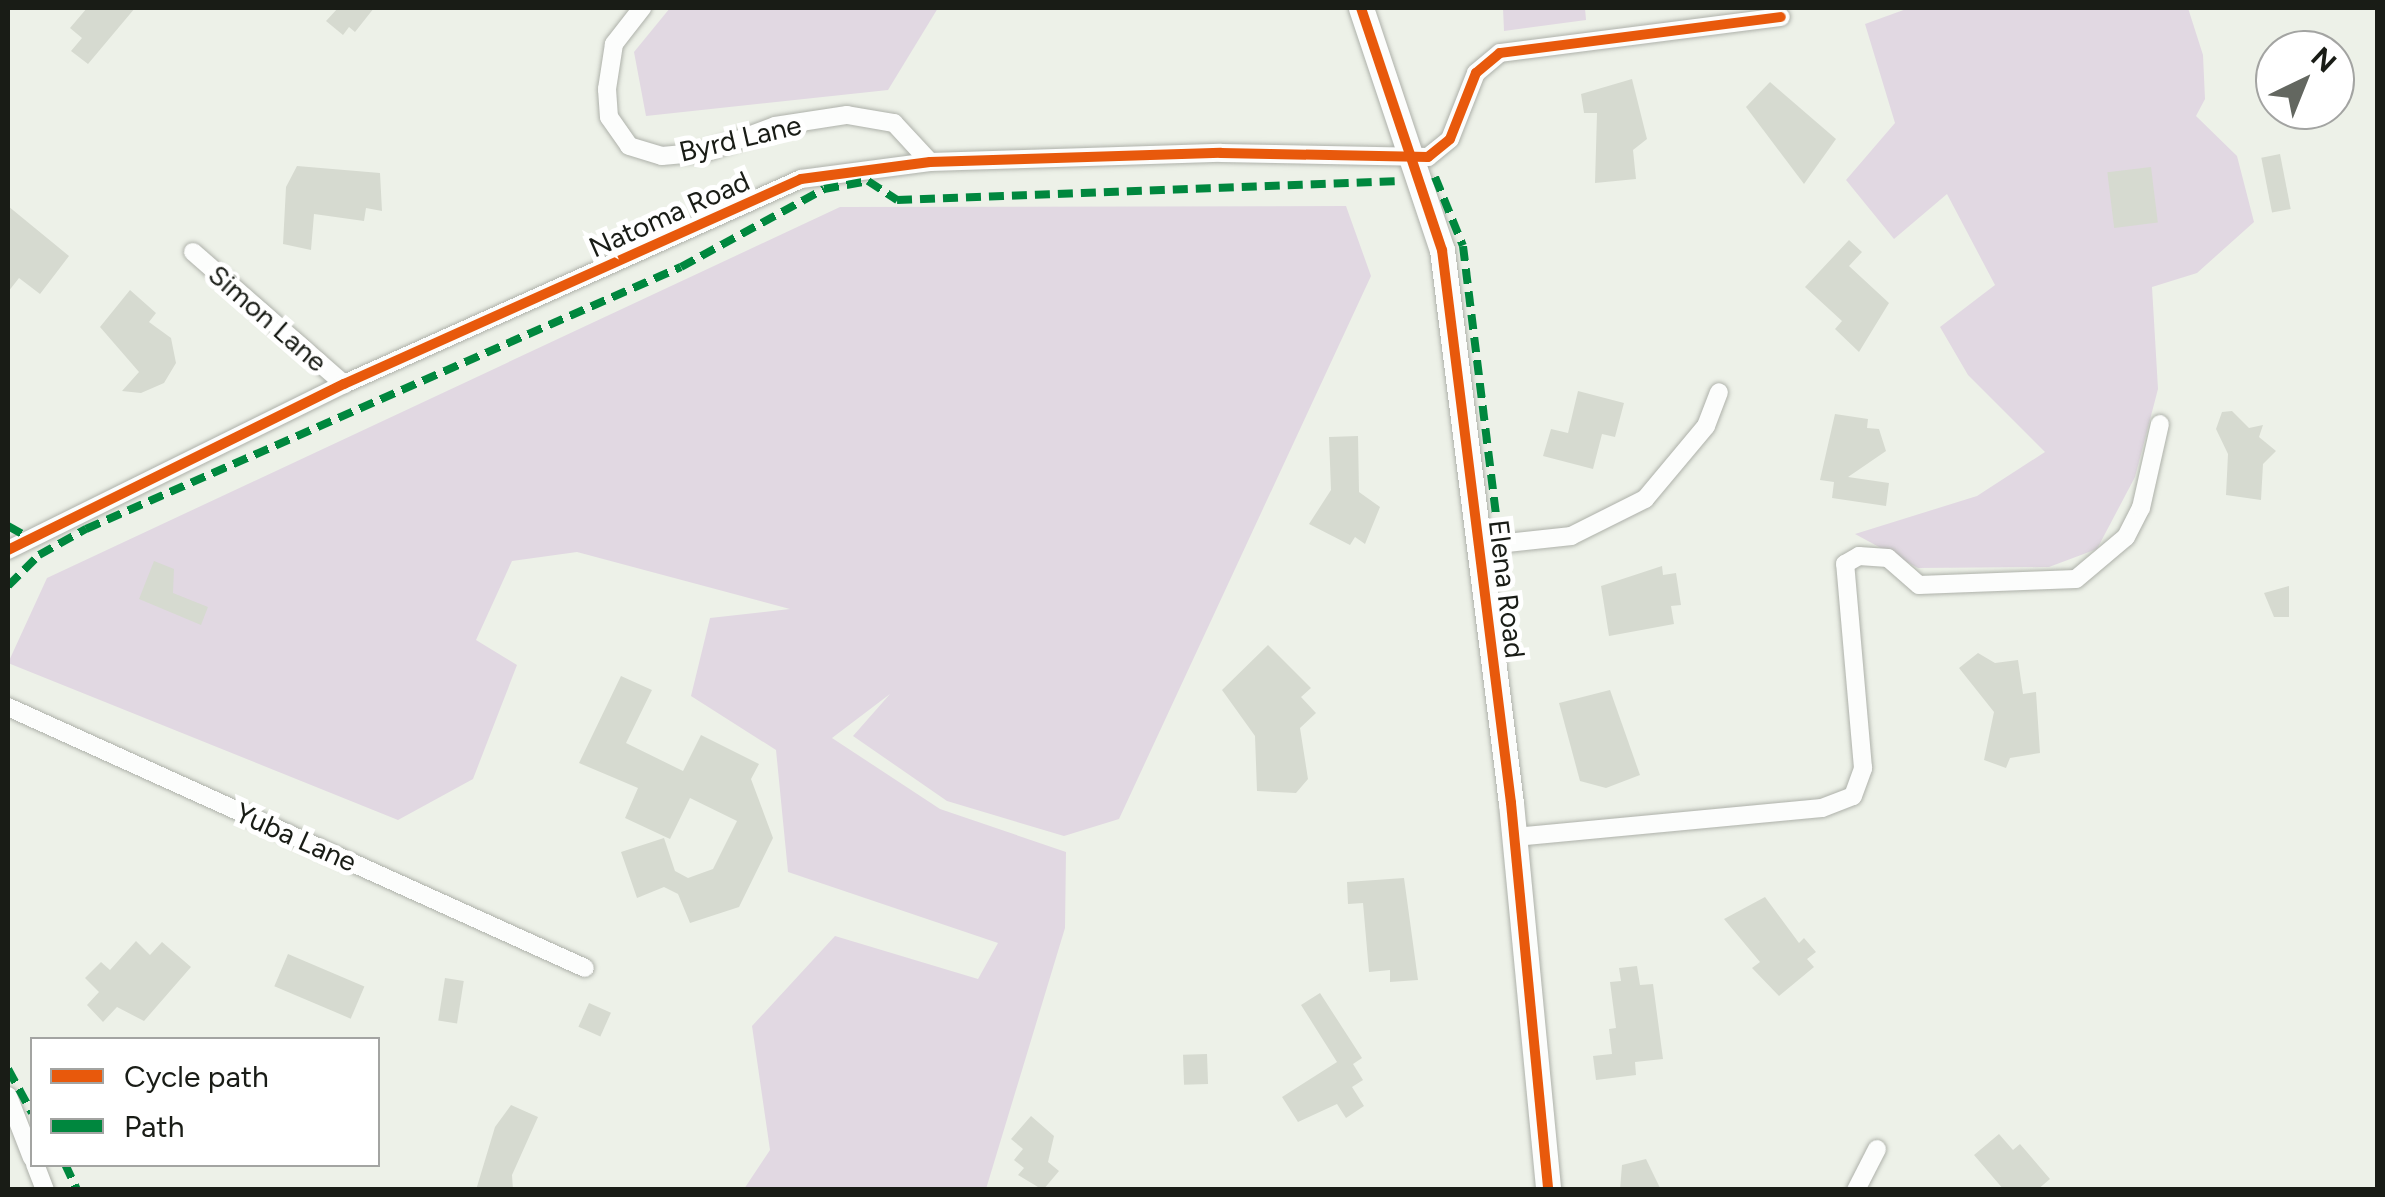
<!DOCTYPE html>
<html>
<head>
<meta charset="utf-8">
<style>
  body { margin:0 }
  #map { position:relative; width:2385px; height:1197px; overflow:hidden; background:#edf1e8; font-family:Figtree,sans-serif }
  div>[style] { position:absolute }
  .green>* { inset:0; background:#e1d8e2 }
  .building>* { inset:0; background:#d6dad0; transform-origin:0 0 }
  .roads { filter:drop-shadow(0 0 2px #aeb1aa) drop-shadow(0 0 2px #aeb1aa) }
  .street>* { height:18px; margin:-9px; padding:0 9px; transform-origin:9px; border-radius:9px; background:#fcfdfc }
  .secondary>* { height:25px; margin:-12.5px; padding:0 12.5px; transform-origin:12.5px; border-radius:12.5px; background:#fcfdfc }
  .quiet>* { height:8px; margin-top:-4px; transform-origin:0; background:repeating-linear-gradient(90deg,#00873e 0 15px,transparent 0 23px) }
  .cycleway>* { height:10px; margin:-5px; padding:0 5px; transform-origin:5px; border-radius:5px; background:#e8590c }
  span { translate:-50% -50%; white-space:nowrap; text-align:center; line-height:1.15; -webkit-text-stroke:10px #fff; paint-order:stroke }
  .street-label { font-size:28px; color:#191c16 }
  .frame { position:absolute; inset:0; border:10px solid #191c16; pointer-events:none }
  .legend { position:absolute; left:30px; top:1037px; width:350px; height:130px; box-sizing:border-box; background:#fff; border:2px solid #a3a4a2; margin:0; padding:12px 18px; list-style:none; font-size:30px; color:#191c16 }
  .legend li { display:flex; align-items:center; gap:20px; height:50px }
  .legend b { width:50px; border:2px solid #a3a4a2 }
  .north { position:absolute; left:2255px; top:30px; width:100px; height:100px; box-sizing:border-box; background:#fff; border:2px solid #a3a4a2; border-radius:50%; rotate:43deg; font-size:28px; font-weight:700; line-height:40px; text-align:center; color:#191c16 }
  .north::after { content:''; display:block; margin:auto; width:35px; height:45px; background:#636760; clip-path:polygon(50% 0,100% 100%,50% 72%,0 100%) }
</style>
</head>
<body>
<div id="map">
  <div class="green">
    <div style="clip-path:polygon(670px 8px,938px 8px,888px 90px,646px 116px,634px 52px)"></div>
    <div style="clip-path:polygon(1503px 8px,1585px 8px,1586px 20px,1504px 31px)"></div>
    <div style="clip-path:polygon(1909px 8px,2188px 8px,2203px 55px,2205px 99px,2196px 116px,2237px 156px,2254px 222px,2197px 273px,2152px 287px,2158px 389px,2135px 477px,2097px 549px,2049px 567px,1918px 568px,1855px 534px,1977px 496px,2045px 452px,1968px 375px,1940px 327px,1995px 285px,1947px 194px,1894px 239px,1846px 180px,1895px 123px,1865px 24px)"></div>
    <div style="clip-path:polygon(1346px 206px,1371px 276px,1119px 819px,1064px 836px,947px 801px,853px 736px,890px 694px,832px 738px,940px 809px,1066px 852px,1065px 928px,986px 1189px,744px 1189px,770px 1150px,752px 1026px,835px 936px,978px 979px,998px 943px,788px 872px,776px 750px,691px 696px,710px 618px,790px 609px,577px 552px,512px 561px,476px 640px,517px 665px,473px 779px,398px 820px,8px 663px,47px 578px,840px 207px)"></div>
  </div>
  <div class="building">
    <div style="clip-path:polygon(87px 8px,135px 8px,88px 64px,71px 51px,82px 38px,70px 28px)"></div>
    <div style="clip-path:polygon(338px 8px,374px 8px,355px 32px,349px 27px,343px 35px,326px 21px)"></div>
    <div style="clip-path:polygon(1632px 79px,1647px 139px,1633px 150px,1636px 179px,1595px 183px,1597px 113px,1584px 113px,1581px 94px)"></div>
    <div style="clip-path:polygon(1770px 82px,1836px 139px,1804px 184px,1746px 107px)"></div>
    <div style="left:2280px;top:154px;width:56px;height:19px;rotate:79deg"></div>
    <div style="clip-path:polygon(297px 166px,380px 173px,382px 211px,366px 208px,364px 221px,314px 214px,311px 250px,283px 244px,286px 187px)"></div>
    <div style="left:2151px;top:167px;width:56px;height:44px;rotate:83deg"></div>
    <div style="clip-path:polygon(8px 206px,69px 256px,40px 294px,19px 278px,8px 292px)"></div>
    <div style="clip-path:polygon(1849px 240px,1862px 252px,1849px 266px,1889px 303px,1859px 352px,1835px 329px,1842px 321px,1805px 287px)"></div>
    <div style="clip-path:polygon(130px 290px,156px 313px,149px 322px,171px 338px,176px 363px,164px 383px,141px 393px,122px 391px,139px 372px,100px 327px)"></div>
    <div style="clip-path:polygon(1578px 391px,1624px 403px,1615px 437px,1602px 434px,1593px 469px,1543px 456px,1551px 429px,1568px 433px)"></div>
    <div style="clip-path:polygon(2232px 411px,2249px 428px,2263px 425px,2259px 437px,2276px 451px,2263px 464px,2261px 500px,2226px 495px,2228px 454px,2216px 429px,2222px 412px)"></div>
    <div style="clip-path:polygon(1835px 414px,1868px 419px,1867px 428px,1879px 429px,1886px 451px,1848px 477px,1889px 483px,1886px 506px,1832px 498px,1834px 482px,1820px 480px)"></div>
    <div style="clip-path:polygon(1358px 436px,1359px 492px,1380px 507px,1365px 544px,1355px 537px,1350px 545px,1309px 524px,1331px 490px,1329px 437px)"></div>
    <div style="clip-path:polygon(154px 561px,174px 569px,173px 593px,208px 607px,201px 625px,139px 599px)"></div>
    <div style="clip-path:polygon(1662px 566px,1663px 575px,1676px 573px,1681px 605px,1671px 606px,1674px 624px,1609px 636px,1601px 586px)"></div>
    <div style="clip-path:polygon(2289px 586px,2289px 617px,2274px 617px,2264px 593px)"></div>
    <div style="clip-path:polygon(1268px 645px,1311px 688px,1301px 697px,1316px 713px,1300px 728px,1308px 779px,1296px 793px,1257px 791px,1255px 736px,1222px 690px)"></div>
    <div style="clip-path:polygon(1978px 653px,1995px 663px,2018px 660px,2023px 694px,2036px 692px,2040px 753px,2010px 758px,2006px 768px,1984px 760px,1994px 712px,1959px 668px)"></div>
    <div style="clip-path:polygon(621px 676px,652px 690px,626px 743px,683px 771px,701px 735px,759px 764px,751px 779px,773px 838px,739px 907px,690px 923px,678px 894px,664px 887px,637px 898px,621px 852px,664px 838px,675px 871px,688px 878px,713px 869px,737px 821px,690px 798px,670px 839px,625px 818px,638px 788px,579px 763px)"></div>
    <div style="clip-path:polygon(1610px 690px,1640px 775px,1606px 788px,1580px 781px,1559px 703px)"></div>
    <div style="clip-path:polygon(1404px 878px,1418px 980px,1390px 982px,1390px 970px,1369px 972px,1363px 903px,1348px 904px,1347px 882px)"></div>
    <div style="clip-path:polygon(1765px 897px,1799px 943px,1804px 938px,1816px 952px,1807px 959px,1814px 967px,1779px 996px,1752px 968px,1760px 962px,1724px 919px)"></div>
    <div style="clip-path:polygon(136px 941px,150px 955px,162px 942px,191px 967px,144px 1021px,117px 1007px,103px 1022px,87px 1005px,99px 992px,85px 978px,101px 962px,110px 970px)"></div>
    <div style="left:288px;top:954px;width:83px;height:35px;rotate:23deg"></div>
    <div style="clip-path:polygon(1637px 966px,1640px 985px,1653px 984px,1663px 1059px,1635px 1062px,1636px 1075px,1596px 1080px,1593px 1056px,1612px 1054px,1609px 1029px,1616px 1028px,1610px 982px,1621px 981px,1619px 968px)"></div>
    <div style="left:445px;top:978px;width:19px;height:43px;rotate:9deg"></div>
    <div style="clip-path:polygon(1320px 993px,1362px 1058px,1353px 1064px,1363px 1080px,1352px 1087px,1364px 1106px,1346px 1118px,1337px 1104px,1298px 1122px,1282px 1097px,1337px 1062px,1301px 1005px)"></div>
    <div style="left:589px;top:1003px;width:24px;height:26px;rotate:24deg"></div>
    <div style="left:1207px;top:1054px;width:30px;height:24px;rotate:88deg"></div>
    <div style="clip-path:polygon(511px 1105px,538px 1117px,512px 1175px,513px 1190px,476px 1190px,495px 1127px)"></div>
    <div style="clip-path:polygon(1031px 1116px,1054px 1136px,1048px 1162px,1059px 1171px,1043px 1190px,1018px 1175px,1024px 1168px,1014px 1160px,1023px 1149px,1011px 1139px)"></div>
    <div style="clip-path:polygon(1999px 1134px,2013px 1150px,2020px 1144px,2050px 1179px,2037px 1190px,2004px 1190px,1974px 1155px)"></div>
    <div style="clip-path:polygon(1646px 1159px,1661px 1190px,1620px 1190px,1622px 1165px)"></div>
  </div>
  <div class="roads">
    <div class="street">
      <div style="left:642px;top:8px;width:46px;rotate:127.9deg"></div>
      <div style="left:614px;top:44px;width:46px;rotate:98.8deg"></div>
      <div style="left:607px;top:89px;width:28px;rotate:86deg"></div>
      <div style="left:609px;top:117px;width:35px;rotate:55deg"></div>
      <div style="left:629px;top:146px;width:34px;rotate:17deg"></div>
      <div style="left:662px;top:156px;width:44px;rotate:-5.2deg"></div>
      <div style="left:706px;top:152px;width:74px;rotate:-20.6deg"></div>
      <div style="left:775px;top:126px;width:73px;rotate:-8.7deg"></div>
      <div style="left:847px;top:115px;width:48px;rotate:9.7deg"></div>
      <div style="left:894px;top:123px;width:53px;rotate:47.3deg"></div>
      <div style="left:193px;top:252px;width:201px;rotate:41.2deg"></div>
      <div style="left:1479px;top:546px;width:93px;rotate:-6.2deg"></div>
      <div style="left:1571px;top:536px;width:83px;rotate:-26.6deg"></div>
      <div style="left:1645px;top:499px;width:95px;rotate:-50.1deg"></div>
      <div style="left:1706px;top:426px;width:36px;rotate:-69deg"></div>
      <div style="left:8px;top:550px;width:375px;rotate:-26.3deg"></div>
      <div style="left:344px;top:384px;width:501px;rotate:-24.16deg"></div>
      <div style="left:801px;top:179px;width:130px;rotate:-7.5deg"></div>
      <div style="left:930px;top:162px;width:291px;rotate:-1.8deg"></div>
      <div style="left:1221px;top:153px;width:207px;rotate:1.1deg"></div>
      <div style="left:1428px;top:157px;width:28px;rotate:-39deg"></div>
      <div style="left:1450px;top:139px;width:71px;rotate:-68.5deg"></div>
      <div style="left:1476px;top:73px;width:31px;rotate:-40deg"></div>
      <div style="left:1500px;top:53px;width:283px;rotate:-7.3deg"></div>
      <div style="left:8px;top:707px;width:633px;rotate:24.34deg"></div>
      <div style="left:1515px;top:837px;width:308px;rotate:-5.4deg"></div>
      <div style="left:1822px;top:808px;width:33px;rotate:-21deg"></div>
      <div style="left:1853px;top:796px;width:30px;rotate:-70deg"></div>
      <div style="left:1863px;top:768px;width:205px;rotate:-95deg"></div>
      <div style="left:1845px;top:564px;width:16px;rotate:-30deg"></div>
      <div style="left:1859px;top:556px;width:29px;rotate:4deg"></div>
      <div style="left:1888px;top:558px;width:41px;rotate:41.1deg"></div>
      <div style="left:1919px;top:585px;width:157px;rotate:-2.2deg"></div>
      <div style="left:2076px;top:579px;width:65px;rotate:-40deg"></div>
      <div style="left:2126px;top:537px;width:33px;rotate:-63deg"></div>
      <div style="left:2141px;top:508px;width:86px;rotate:-77.3deg"></div>
      <div style="left:8px;top:1096px;width:66px;rotate:68.8deg"></div>
      <div style="left:35px;top:1164px;width:28px;rotate:69deg"></div>
      <div style="left:1856px;top:1190px;width:46px;rotate:-62.9deg"></div>
    </div>
    <div class="secondary">
      <div style="left:1361px;top:8px;width:255px;rotate:71.5deg"></div>
      <div style="left:1442px;top:250px;width:557px;rotate:82.89deg"></div>
      <div style="left:1511px;top:803px;width:389px;rotate:84.5deg"></div>
    </div>
  </div>
  <div class="quiet">
    <div style="left:1435px;top:177px;width:74px;rotate:67.9deg"></div>
    <div style="left:1463px;top:246px;width:272px;rotate:83deg"></div>
    <div style="left:8px;top:526px;width:21px;rotate:29deg"></div>
    <div style="left:8px;top:586px;width:44px;rotate:-45deg"></div>
    <div style="left:39px;top:555px;width:54px;rotate:-29deg"></div>
    <div style="left:86px;top:529px;width:650px;rotate:-23.77deg"></div>
    <div style="left:681px;top:267px;width:163px;rotate:-28.6deg"></div>
    <div style="left:824px;top:189px;width:45px;rotate:-10.3deg"></div>
    <div style="left:868px;top:181px;width:35px;rotate:33deg"></div>
    <div style="left:897px;top:200px;width:504px;rotate:-2.16deg"></div>
    <div style="left:8px;top:1069px;width:50px;rotate:61.4deg"></div>
    <div style="left:65px;top:1164px;width:29px;rotate:65deg"></div>
  </div>
  <div class="cycleway">
    <div style="left:1361px;top:8px;width:255px;rotate:71.5deg"></div>
    <div style="left:1442px;top:250px;width:557px;rotate:82.89deg"></div>
    <div style="left:1511px;top:803px;width:389px;rotate:84.5deg"></div>
    <div style="left:8px;top:550px;width:375px;rotate:-26.3deg"></div>
    <div style="left:344px;top:384px;width:501px;rotate:-24.16deg"></div>
    <div style="left:801px;top:179px;width:130px;rotate:-7.5deg"></div>
    <div style="left:930px;top:162px;width:291px;rotate:-1.8deg"></div>
    <div style="left:1221px;top:153px;width:207px;rotate:1.1deg"></div>
    <div style="left:1428px;top:157px;width:28px;rotate:-39deg"></div>
    <div style="left:1450px;top:139px;width:71px;rotate:-68.5deg"></div>
    <div style="left:1476px;top:73px;width:31px;rotate:-40deg"></div>
    <div style="left:1500px;top:53px;width:283px;rotate:-7.3deg"></div>
  </div>
  <div class="street-label">
    <span style="left:740px;top:138px;rotate:-13deg">Byrd Lane</span>
    <span style="left:669px;top:214px;rotate:-24deg">Natoma Road</span>
    <span style="left:268px;top:318px;rotate:41deg">Simon Lane</span>
    <span style="left:1507px;top:589px;rotate:83deg">Elena Road</span>
    <span style="left:296px;top:837px;rotate:24deg">Yuba Lane</span>
  </div>
  <div class="frame"></div>
  <ul class="legend">
  <li><b style="height:12px;background:#e8590c"></b>Cycle path</li>
  <li><b style="height:12px;background:#00873e"></b>Path</li>
  </ul>
  <div class="north">N</div>
</div>
</body>
</html>
